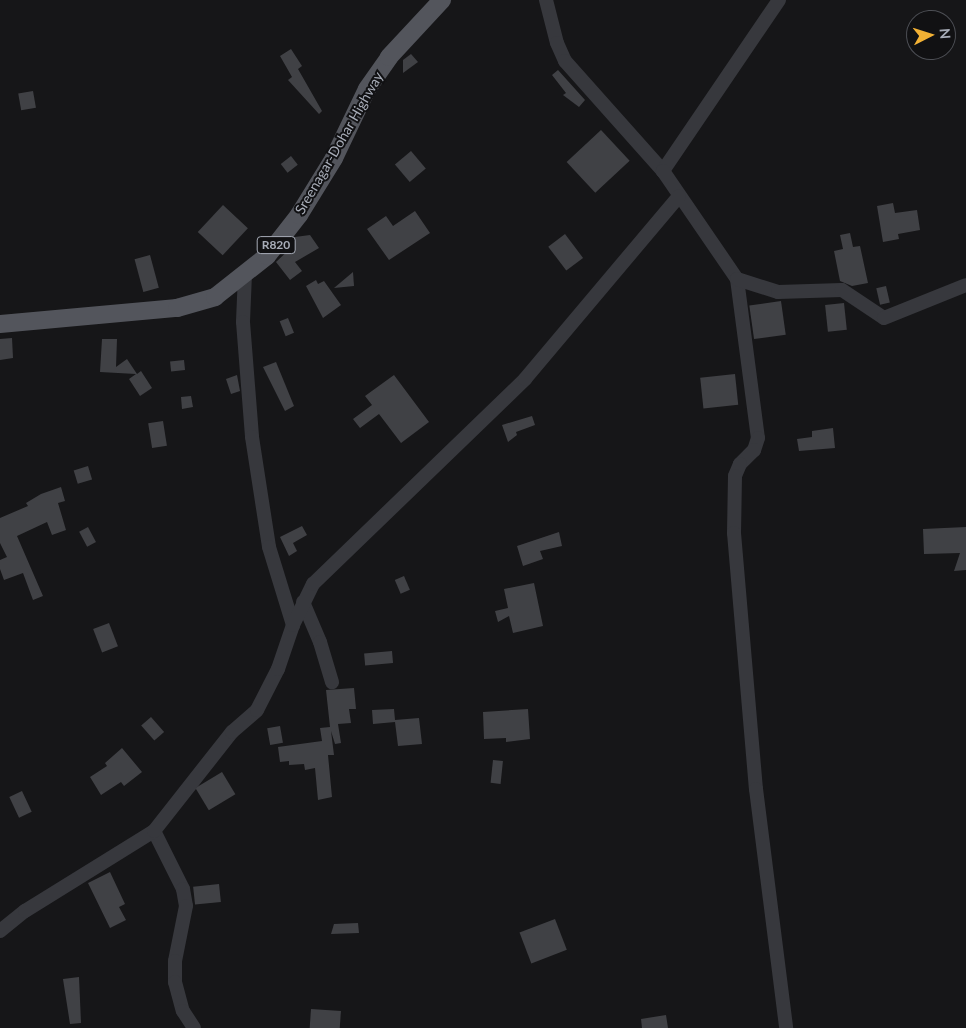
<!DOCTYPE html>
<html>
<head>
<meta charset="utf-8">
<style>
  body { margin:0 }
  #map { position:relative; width:966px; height:1028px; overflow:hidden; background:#161618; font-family:Lato,sans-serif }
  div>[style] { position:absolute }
  .building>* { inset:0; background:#404145; transform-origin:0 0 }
  .minor>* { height:14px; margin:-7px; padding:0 7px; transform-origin:7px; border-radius:7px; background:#37383d }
  .major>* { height:18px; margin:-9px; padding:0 9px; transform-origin:9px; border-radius:9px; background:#53555c }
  span { translate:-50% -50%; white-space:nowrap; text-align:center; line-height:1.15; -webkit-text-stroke:4px #111113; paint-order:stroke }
  .shield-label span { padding:1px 4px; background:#111113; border:1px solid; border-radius:4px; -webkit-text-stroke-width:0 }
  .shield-label { font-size:12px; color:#a8adb8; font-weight:700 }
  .street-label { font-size:14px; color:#a8adb8 }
  .north { position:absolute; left:906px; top:10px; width:50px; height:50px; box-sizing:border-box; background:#111113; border:1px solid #4d4f55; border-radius:50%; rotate:85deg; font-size:14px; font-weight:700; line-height:20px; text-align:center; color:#a8adb8 }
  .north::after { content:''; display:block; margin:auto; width:18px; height:22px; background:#f2b134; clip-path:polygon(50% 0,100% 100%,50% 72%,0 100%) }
</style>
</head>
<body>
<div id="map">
  <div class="building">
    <div style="clip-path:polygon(291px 49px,302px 66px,298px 69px,322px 111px,319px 114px,288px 80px,292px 77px,280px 56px)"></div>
    <div style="clip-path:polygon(411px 54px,418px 62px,403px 73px,403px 60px)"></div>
    <div style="clip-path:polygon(558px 70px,585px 100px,579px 107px,563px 95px,566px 93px,552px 75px)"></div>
    <div style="left:33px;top:91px;width:17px;height:15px;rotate:80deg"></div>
    <div style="left:601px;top:130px;width:42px;height:47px;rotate:47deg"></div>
    <div style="left:411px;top:151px;width:23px;height:21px;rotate:50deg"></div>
    <div style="left:291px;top:156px;width:11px;height:13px;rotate:52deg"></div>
    <div style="clip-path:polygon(893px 203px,895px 213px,917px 210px,920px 230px,898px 234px,899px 239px,883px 242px,877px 206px)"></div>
    <div style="left:223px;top:205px;width:34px;height:37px;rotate:43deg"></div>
    <div style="clip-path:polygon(415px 211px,430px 233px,389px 260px,367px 229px,386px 216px,393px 226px)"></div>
    <div style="clip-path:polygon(850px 233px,853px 247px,860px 246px,868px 283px,852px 286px,840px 281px,834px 251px,843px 249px,840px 235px)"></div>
    <div style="left:565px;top:234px;width:30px;height:21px;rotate:53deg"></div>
    <div style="clip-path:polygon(310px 235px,319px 248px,295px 262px,302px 271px,290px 280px,276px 262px,292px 247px,295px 237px)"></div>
    <div style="left:150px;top:255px;width:34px;height:16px;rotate:75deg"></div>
    <div style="clip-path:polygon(353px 272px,354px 286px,334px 288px)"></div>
    <div style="clip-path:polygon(316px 280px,318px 284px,324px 281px,341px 305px,323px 318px,306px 286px)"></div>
    <div style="left:886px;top:286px;width:17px;height:10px;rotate:77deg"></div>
    <div style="left:781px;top:301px;width:34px;height:32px;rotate:82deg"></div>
    <div style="left:844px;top:303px;width:27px;height:19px;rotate:84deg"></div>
    <div style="left:288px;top:318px;width:16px;height:9px;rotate:68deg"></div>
    <div style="clip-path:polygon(12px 338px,13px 358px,0 360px,0 339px)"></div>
    <div style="clip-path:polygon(102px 339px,117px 339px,116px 367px,127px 359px,137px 374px,141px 371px,152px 388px,140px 396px,129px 379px,136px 374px,100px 372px)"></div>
    <div style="left:184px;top:360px;width:10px;height:14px;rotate:84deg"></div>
    <div style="clip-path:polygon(276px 362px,294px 406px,285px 411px,263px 367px)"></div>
    <div style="left:735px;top:374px;width:31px;height:35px;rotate:84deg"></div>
    <div style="clip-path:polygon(237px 375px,240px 391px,231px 394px,226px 379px)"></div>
    <div style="clip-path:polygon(394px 375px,429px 422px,401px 443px,379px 414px,360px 428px,353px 419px,372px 405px,365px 396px)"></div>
    <div style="clip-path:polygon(191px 396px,193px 407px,182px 409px,181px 397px)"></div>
    <div style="clip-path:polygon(532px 416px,535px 425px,516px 432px,517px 435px,508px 442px,502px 425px)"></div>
    <div style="left:163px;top:421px;width:25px;height:15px;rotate:81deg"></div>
    <div style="clip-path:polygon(833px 428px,835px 448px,799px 451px,797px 439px,812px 437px,812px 431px)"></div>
    <div style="left:88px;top:466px;width:14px;height:15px;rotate:73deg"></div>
    <div style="clip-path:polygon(61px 487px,65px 501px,58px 503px,66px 530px,52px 535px,47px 522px,17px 536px,43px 596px,33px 600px,23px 573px,4px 580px,0 569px,0 560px,7px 557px,0 543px,0 518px,28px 506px,26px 503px,41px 494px)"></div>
    <div style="clip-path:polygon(302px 526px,307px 535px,293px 543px,297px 551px,289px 556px,280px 537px)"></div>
    <div style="left:88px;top:527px;width:17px;height:10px;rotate:62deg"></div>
    <div style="clip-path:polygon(966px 527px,966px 570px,954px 571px,960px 553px,924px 554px,923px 529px)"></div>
    <div style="clip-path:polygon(559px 532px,562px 546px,540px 551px,543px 559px,523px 566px,517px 546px)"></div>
    <div style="left:404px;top:576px;width:15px;height:10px;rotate:67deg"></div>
    <div style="clip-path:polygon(534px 583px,543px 626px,513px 633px,509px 616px,498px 622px,495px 611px,508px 608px,504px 589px)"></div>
    <div style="left:109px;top:623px;width:25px;height:17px;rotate:69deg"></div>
    <div style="left:392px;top:651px;width:12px;height:28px;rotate:85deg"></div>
    <div style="clip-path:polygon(354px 688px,356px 709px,349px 709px,351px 723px,338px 724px,341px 743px,335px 744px,331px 731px,334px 755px,328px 755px,332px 797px,318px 800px,315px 768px,305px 770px,304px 764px,289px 765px,289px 761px,280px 762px,278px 747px,322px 741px,320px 728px,330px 727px,326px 690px)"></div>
    <div style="clip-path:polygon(394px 709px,395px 720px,419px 718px,422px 744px,398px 746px,395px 722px,373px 724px,372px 710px)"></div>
    <div style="clip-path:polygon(528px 709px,530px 739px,506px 742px,506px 738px,484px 739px,483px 712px)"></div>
    <div style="left:151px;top:717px;width:20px;height:13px;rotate:49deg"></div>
    <div style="left:280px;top:726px;width:17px;height:13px;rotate:80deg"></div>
    <div style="clip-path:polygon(122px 748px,142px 772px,124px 786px,121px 782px,101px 795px,90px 777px,107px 766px,105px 763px)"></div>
    <div style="left:493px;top:760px;width:10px;height:23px;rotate:6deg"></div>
    <div style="left:222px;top:772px;width:26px;height:31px;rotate:59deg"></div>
    <div style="left:22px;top:791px;width:23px;height:14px;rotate:65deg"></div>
    <div style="clip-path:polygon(110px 872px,125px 904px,119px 907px,126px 920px,110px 928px,88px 883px)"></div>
    <div style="left:219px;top:884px;width:18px;height:26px;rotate:84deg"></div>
    <div style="left:555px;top:919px;width:33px;height:38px;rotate:69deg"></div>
    <div style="clip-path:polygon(358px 923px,359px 933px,331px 934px,334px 924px)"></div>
    <div style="clip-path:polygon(79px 977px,81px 1023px,70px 1024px,63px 979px)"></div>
    <div style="left:311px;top:1009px;width:30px;height:19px;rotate:4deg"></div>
    <div style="clip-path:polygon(666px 1015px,668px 1028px,642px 1028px,641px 1019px)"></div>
  </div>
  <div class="minor">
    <div style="left:546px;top:0;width:44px;rotate:75.7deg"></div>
    <div style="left:557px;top:43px;width:20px;rotate:66deg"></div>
    <div style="left:565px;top:61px;width:147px;rotate:48.3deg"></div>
    <div style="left:779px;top:0;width:207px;rotate:124.2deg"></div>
    <div style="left:663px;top:171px;width:131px;rotate:55.6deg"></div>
    <div style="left:737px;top:279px;width:160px;rotate:82.5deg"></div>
    <div style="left:758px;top:438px;width:13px;rotate:108deg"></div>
    <div style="left:754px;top:450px;width:20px;rotate:135deg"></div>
    <div style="left:740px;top:464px;width:13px;rotate:113deg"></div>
    <div style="left:735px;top:476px;width:57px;rotate:91deg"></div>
    <div style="left:734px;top:533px;width:257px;rotate:85.1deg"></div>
    <div style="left:756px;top:789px;width:241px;rotate:82.8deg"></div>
    <div style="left:245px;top:274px;width:48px;rotate:92.4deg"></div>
    <div style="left:243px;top:322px;width:115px;rotate:85.5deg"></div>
    <div style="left:252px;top:437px;width:111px;rotate:81.2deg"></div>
    <div style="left:269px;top:547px;width:82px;rotate:72.9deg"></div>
    <div style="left:737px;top:279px;width:43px;rotate:17.6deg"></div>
    <div style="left:778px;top:292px;width:64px;rotate:-1.8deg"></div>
    <div style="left:842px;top:290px;width:50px;rotate:33.7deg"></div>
    <div style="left:884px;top:318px;width:88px;rotate:-21.9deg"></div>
    <div style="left:303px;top:602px;width:43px;rotate:67deg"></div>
    <div style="left:320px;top:642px;width:42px;rotate:73.3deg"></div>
    <div style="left:154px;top:831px;width:65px;rotate:63.4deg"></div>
    <div style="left:183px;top:889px;width:17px;rotate:80deg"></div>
    <div style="left:186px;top:906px;width:56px;rotate:101.3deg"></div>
    <div style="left:175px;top:961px;width:21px;rotate:90deg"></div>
    <div style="left:175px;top:982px;width:30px;rotate:75deg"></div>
    <div style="left:183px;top:1011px;width:20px;rotate:57deg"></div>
    <div style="left:0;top:931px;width:32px;rotate:-39deg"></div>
    <div style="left:25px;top:911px;width:152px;rotate:-31.8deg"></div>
    <div style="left:154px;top:831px;width:126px;rotate:-51.8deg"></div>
    <div style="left:232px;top:732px;width:33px;rotate:-41deg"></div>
    <div style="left:257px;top:710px;width:46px;rotate:-62.9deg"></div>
    <div style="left:278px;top:669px;width:46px;rotate:-71.2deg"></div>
    <div style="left:293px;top:625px;width:46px;rotate:-64deg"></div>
    <div style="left:313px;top:584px;width:295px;rotate:-44deg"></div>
    <div style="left:525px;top:379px;width:239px;rotate:-49.9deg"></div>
  </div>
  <div class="major">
    <div style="left:0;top:324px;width:178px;rotate:-5.2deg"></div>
    <div style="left:177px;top:308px;width:40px;rotate:-16deg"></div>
    <div style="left:215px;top:297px;width:66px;rotate:-38.3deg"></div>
    <div style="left:267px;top:256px;width:52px;rotate:-52deg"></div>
    <div style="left:299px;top:215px;width:67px;rotate:-58.4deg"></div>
    <div style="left:334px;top:158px;width:76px;rotate:-64.4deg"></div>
    <div style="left:367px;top:89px;width:39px;rotate:-55deg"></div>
    <div style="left:389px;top:57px;width:78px;rotate:-47.1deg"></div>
  </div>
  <div class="shield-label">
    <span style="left:276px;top:245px">R820</span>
  </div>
  <div class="street-label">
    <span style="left:339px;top:143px;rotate:-60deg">Sreenagar-Dohar Highway</span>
  </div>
  <div class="north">N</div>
</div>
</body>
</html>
